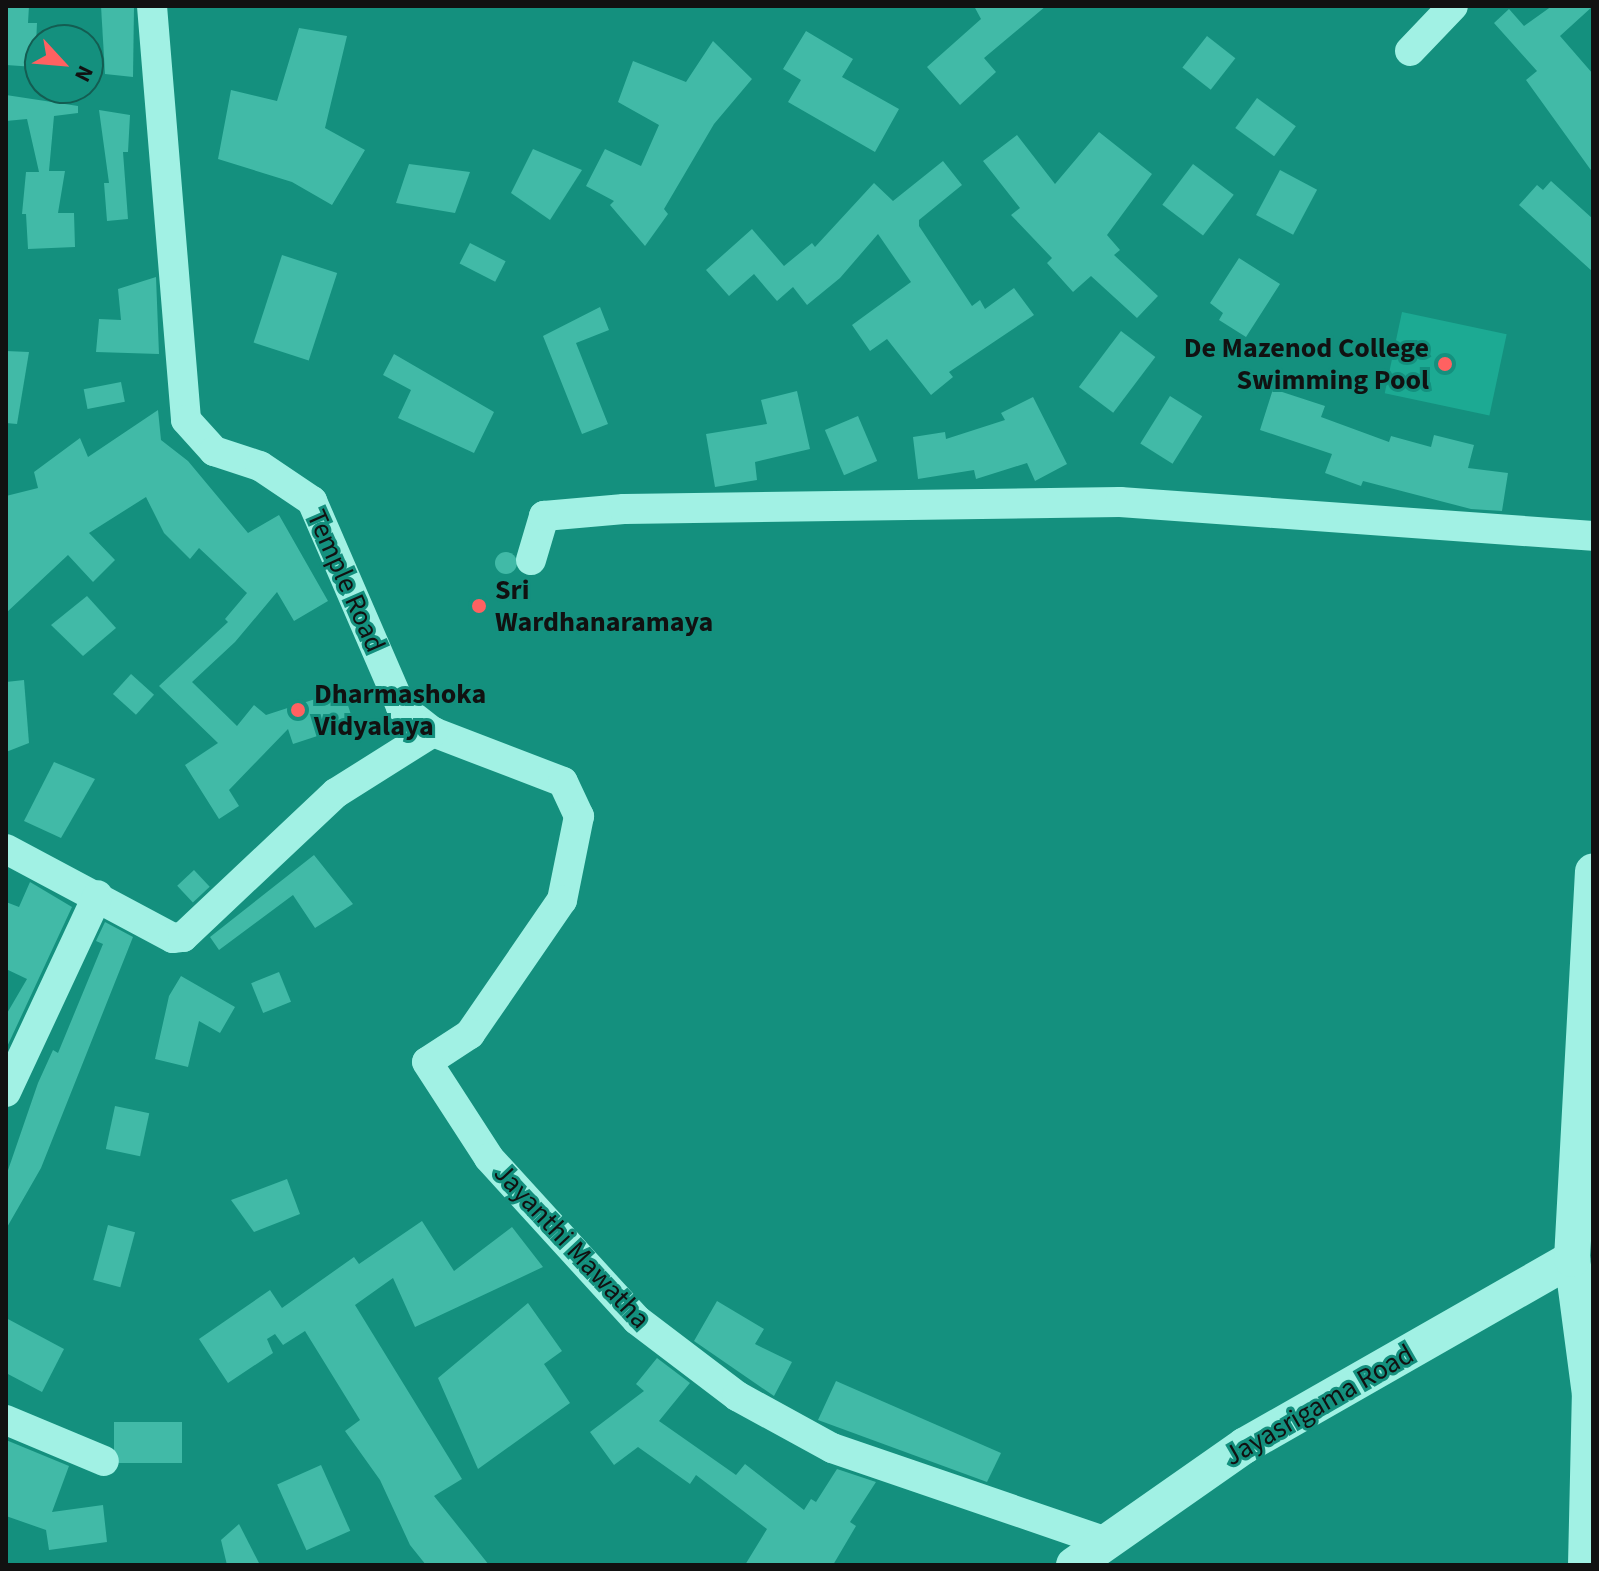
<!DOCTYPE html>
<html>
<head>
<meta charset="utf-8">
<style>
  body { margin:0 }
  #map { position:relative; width:1599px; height:1571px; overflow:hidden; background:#14907e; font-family:"Source Sans 3",sans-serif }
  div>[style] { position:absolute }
  .green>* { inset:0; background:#1caa93; transform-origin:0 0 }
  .building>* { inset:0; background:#41baa7; transform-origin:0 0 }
  .round { border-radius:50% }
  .minor>* { height:30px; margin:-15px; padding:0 15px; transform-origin:15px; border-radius:15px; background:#a1f1e4 }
  .tertiary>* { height:36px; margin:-18px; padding:0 18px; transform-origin:18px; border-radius:18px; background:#a1f1e4 }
  .dots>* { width:22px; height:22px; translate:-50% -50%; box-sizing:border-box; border:4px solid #14907e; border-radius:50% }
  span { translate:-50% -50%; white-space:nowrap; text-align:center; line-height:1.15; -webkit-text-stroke:6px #14907e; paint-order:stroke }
  .poi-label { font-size:28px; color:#111; font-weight:700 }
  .right { translate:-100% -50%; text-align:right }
  .left { translate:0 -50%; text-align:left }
  .street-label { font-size:28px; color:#111 }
  .frame { position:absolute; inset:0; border:8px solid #111; pointer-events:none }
  .north { position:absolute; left:24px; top:24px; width:80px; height:80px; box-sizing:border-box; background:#14907e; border:2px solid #135d52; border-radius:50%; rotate:116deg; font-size:22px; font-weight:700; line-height:32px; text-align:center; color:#111 }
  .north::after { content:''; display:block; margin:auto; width:28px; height:36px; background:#ff6161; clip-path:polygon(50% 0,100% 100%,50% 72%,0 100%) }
</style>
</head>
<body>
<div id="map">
  <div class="green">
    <div style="left:1402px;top:312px;width:107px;height:83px;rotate:12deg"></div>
  </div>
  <div class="building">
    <div style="clip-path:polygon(6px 6px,29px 6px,28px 23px,37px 23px,35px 67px,6px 65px)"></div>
    <div style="clip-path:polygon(101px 6px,134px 6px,133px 77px,105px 74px)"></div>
    <div style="clip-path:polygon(974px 6px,1046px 6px,984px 58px,996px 72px,960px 105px,927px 67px,981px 19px)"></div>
    <div style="clip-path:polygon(1552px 6px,1593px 6px,1560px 36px,1593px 74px,1593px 173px,1526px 80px,1537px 71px,1494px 23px,1509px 9px,1524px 26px)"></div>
    <div style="clip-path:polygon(299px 28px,347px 36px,325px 128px,365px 150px,332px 205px,292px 182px,218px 159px,231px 90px,277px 101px)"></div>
    <div style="clip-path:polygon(806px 31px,853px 59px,842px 77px,899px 109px,875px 152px,788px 102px,801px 80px,783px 69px)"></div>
    <div style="left:1207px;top:36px;width:36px;height:40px;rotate:38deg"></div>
    <div style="clip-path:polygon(713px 41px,752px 79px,714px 124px,664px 209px,668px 214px,645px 246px,610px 205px,614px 201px,586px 186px,605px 149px,641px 166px,659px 125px,618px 102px,633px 61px,686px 82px)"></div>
    <div style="clip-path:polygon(6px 95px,78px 106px,78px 113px,54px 116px,49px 171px,65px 171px,58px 213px,74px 213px,75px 247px,28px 249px,26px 214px,22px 214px,26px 172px,39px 172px,27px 119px,6px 121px)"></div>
    <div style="left:1257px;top:98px;width:48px;height:37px;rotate:36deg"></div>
    <div style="clip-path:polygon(99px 110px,130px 115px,128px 152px,123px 152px,128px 219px,107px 221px,104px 183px,109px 183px)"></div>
    <div style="clip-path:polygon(1099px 132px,1152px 174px,1107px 235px,1120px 250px,1114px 255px,1158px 296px,1137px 318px,1091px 276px,1073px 292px,1047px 263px,1052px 258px,1011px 215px,1020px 208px,983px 161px,1017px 135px,1055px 184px)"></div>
    <div style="clip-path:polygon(533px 149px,582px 170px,550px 220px,511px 193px)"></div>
    <div style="clip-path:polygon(943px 161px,962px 185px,919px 220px,919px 226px,972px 306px,980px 300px,985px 309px,1014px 288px,1034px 315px,949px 372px,953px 377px,931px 395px,887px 339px,870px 351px,852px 325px,911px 282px,878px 234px,840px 278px,807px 305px,793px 287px,777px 301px,754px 274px,729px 296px,706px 270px,752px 229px,784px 266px,812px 243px,815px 247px,874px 183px,893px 201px)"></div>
    <div style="clip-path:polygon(409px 164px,470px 172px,455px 213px,396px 203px)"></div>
    <div style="left:1193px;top:164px;width:51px;height:51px;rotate:37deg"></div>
    <div style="left:1280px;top:170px;width:42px;height:51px;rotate:28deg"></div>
    <div style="clip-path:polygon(1551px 181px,1593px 219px,1593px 272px,1519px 205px,1537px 185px,1543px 190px)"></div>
    <div style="left:470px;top:243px;width:40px;height:23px;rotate:27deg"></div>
    <div style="left:282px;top:255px;width:58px;height:92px;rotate:18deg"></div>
    <div style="clip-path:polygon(1239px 258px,1280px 284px,1246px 337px,1219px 320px,1223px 313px,1210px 303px)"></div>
    <div style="clip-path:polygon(156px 277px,159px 354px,96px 352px,99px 319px,121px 320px,118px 289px)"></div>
    <div style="clip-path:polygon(600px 307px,609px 330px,576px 343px,608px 424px,582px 434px,543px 336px)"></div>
    <div style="left:1121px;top:331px;width:43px;height:70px;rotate:37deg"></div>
    <div style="clip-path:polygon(6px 351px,29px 352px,17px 424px,6px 423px)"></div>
    <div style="clip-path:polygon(394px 354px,494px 412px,474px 453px,398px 418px,411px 390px,383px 375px)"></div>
    <div style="left:121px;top:382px;width:20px;height:38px;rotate:79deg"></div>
    <div style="clip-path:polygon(1273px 389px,1325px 406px,1321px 417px,1389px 442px,1391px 436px,1431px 447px,1434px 435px,1474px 445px,1468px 468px,1508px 473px,1502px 511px,1471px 509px,1363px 481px,1361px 486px,1325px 473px,1332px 454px,1260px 430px)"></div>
    <div style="clip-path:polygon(797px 391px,810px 449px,755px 462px,757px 480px,715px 487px,706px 434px,767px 424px,761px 400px)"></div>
    <div style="left:1170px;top:396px;width:38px;height:56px;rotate:32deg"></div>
    <div style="clip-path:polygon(1033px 397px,1067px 464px,1035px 481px,1027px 463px,976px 479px,974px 470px,918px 479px,913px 437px,945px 432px,946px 439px,1005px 420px,1001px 413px)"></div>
    <div style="clip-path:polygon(158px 410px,161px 440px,188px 461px,248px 533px,279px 515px,328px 601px,294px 621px,277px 592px,235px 642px,192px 682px,237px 726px,254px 705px,266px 715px,343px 690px,354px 724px,293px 744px,288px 729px,229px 790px,239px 806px,219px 819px,185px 765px,218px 743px,159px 686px,228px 622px,225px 619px,247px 593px,199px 548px,190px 559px,164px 533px,146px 497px,89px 533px,115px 560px,93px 582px,68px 555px,6px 613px,6px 496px,38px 488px,34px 472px,80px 438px,88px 457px)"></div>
    <div style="left:858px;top:416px;width:49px;height:36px;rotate:67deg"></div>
    <div class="round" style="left:495px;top:552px;width:22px;height:22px"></div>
    <div style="clip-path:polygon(87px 596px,116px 628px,83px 656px,51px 625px)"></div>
    <div style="left:131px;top:674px;width:31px;height:27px;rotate:42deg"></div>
    <div style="clip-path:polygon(24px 680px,29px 743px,6px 752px,6px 682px)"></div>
    <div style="clip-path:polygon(54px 762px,95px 779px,61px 838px,24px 821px)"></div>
    <div style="clip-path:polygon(314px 855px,353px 904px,315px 928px,293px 895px,219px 950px,210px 937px)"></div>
    <div style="left:194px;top:870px;width:23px;height:23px;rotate:47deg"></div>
    <div style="clip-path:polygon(30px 882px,72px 907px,6px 1049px,6px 1015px,27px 979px,6px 969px,6px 902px,19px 907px)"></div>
    <div style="clip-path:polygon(105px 922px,133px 937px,41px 1168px,6px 1229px,6px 1176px,38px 1083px,53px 1050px,58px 1053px,103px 944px,96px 941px)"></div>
    <div style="left:279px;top:972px;width:32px;height:30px;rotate:68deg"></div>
    <div style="clip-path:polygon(181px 976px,235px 1007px,220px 1033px,199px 1021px,188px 1067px,155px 1059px,169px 996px)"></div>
    <div style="left:115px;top:1106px;width:35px;height:44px;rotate:12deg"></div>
    <div style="clip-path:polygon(287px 1179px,300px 1214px,254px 1232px,231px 1200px)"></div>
    <div style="clip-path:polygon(422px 1221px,454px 1271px,512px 1227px,543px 1267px,415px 1327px,393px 1278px,355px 1305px,462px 1479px,434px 1496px,489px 1565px,426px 1565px,410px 1545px,380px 1480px,345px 1431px,360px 1420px,305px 1331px,283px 1345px,275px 1334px,267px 1339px,273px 1353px,228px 1383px,199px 1339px,270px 1290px,282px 1308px,354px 1257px,359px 1264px)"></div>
    <div style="left:108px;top:1225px;width:28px;height:57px;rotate:15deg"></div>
    <div style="clip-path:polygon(717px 1301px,764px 1329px,755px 1344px,792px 1362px,774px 1396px,694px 1341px)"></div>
    <div style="clip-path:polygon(528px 1303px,562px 1351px,544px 1364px,570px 1403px,478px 1469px,438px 1378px)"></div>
    <div style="clip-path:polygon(6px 1318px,64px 1349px,42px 1392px,6px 1373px)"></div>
    <div style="clip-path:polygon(657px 1358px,690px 1383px,659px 1421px,736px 1475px,745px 1464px,804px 1510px,811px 1499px,816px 1502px,837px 1469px,876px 1482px,850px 1522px,856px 1526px,833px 1565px,745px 1565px,767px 1529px,696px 1475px,690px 1484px,638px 1447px,614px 1465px,590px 1432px,644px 1391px,636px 1384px)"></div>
    <div style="clip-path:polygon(836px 1381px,1001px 1453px,987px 1482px,818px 1420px)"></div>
    <div style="left:182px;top:1422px;width:41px;height:68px;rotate:90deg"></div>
    <div style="clip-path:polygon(6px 1440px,69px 1466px,52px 1512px,103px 1505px,107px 1542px,49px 1550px,46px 1530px,6px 1516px)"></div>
    <div style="left:321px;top:1465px;width:72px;height:48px;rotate:66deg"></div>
    <div style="clip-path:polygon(239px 1524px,260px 1565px,227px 1565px,221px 1540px)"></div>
  </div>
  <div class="minor">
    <div style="left:152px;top:6px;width:415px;rotate:85.3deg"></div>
    <div style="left:186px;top:420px;width:42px;rotate:47.9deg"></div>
    <div style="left:214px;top:451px;width:48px;rotate:18.1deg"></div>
    <div style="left:260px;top:466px;width:63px;rotate:33.9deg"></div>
    <div style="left:312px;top:501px;width:224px;rotate:66.6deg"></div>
    <div style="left:401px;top:707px;width:41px;rotate:38deg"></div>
    <div style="left:433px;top:732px;width:139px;rotate:21deg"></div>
    <div style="left:563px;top:782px;width:38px;rotate:65deg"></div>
    <div style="left:579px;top:816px;width:86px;rotate:101.4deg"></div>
    <div style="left:562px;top:900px;width:163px;rotate:124.5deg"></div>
    <div style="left:470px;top:1034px;width:51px;rotate:146.9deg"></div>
    <div style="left:427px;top:1062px;width:114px;rotate:57.1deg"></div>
    <div style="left:489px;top:1158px;width:219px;rotate:47.6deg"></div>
    <div style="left:637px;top:1320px;width:126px;rotate:37.2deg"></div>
    <div style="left:737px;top:1396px;width:108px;rotate:28.7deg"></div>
    <div style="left:832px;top:1448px;width:287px;rotate:18.9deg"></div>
    <div style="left:1410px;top:51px;width:62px;rotate:-46.3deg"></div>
    <div style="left:531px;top:560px;width:46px;rotate:-73.5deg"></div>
    <div style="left:544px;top:516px;width:80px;rotate:-5deg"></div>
    <div style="left:624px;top:509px;width:496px;rotate:-0.8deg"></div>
    <div style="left:1120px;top:502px;width:474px;rotate:4.1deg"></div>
    <div style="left:6px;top:849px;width:189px;rotate:28.1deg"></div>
    <div style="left:173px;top:938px;width:10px;rotate:-6deg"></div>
    <div style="left:183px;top:937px;width:210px;rotate:-43.3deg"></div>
    <div style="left:336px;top:793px;width:115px;rotate:-32.2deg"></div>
    <div style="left:6px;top:1092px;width:217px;rotate:-65deg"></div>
    <div style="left:6px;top:1420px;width:106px;rotate:22.7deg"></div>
  </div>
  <div class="tertiary">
    <div style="left:1074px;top:1565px;width:208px;rotate:-35deg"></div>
    <div style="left:1244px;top:1446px;width:378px;rotate:-29.7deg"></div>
    <div style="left:1586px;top:1565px;width:170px;rotate:-88.7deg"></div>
    <div style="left:1590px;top:1395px;width:137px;rotate:-97.5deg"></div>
    <div style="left:1572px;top:1259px;width:388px;rotate:-86.9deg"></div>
  </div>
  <div class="dots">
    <div style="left:1445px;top:364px;background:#ff6161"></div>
    <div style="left:479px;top:606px;background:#ff6161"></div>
    <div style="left:298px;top:710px;background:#ff6161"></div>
  </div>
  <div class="poi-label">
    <span class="right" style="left:1429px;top:364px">De Mazenod College<br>Swimming Pool</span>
    <span class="left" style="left:495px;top:606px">Sri<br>Wardhanaramaya</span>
    <span class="left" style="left:314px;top:710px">Dharmashoka<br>Vidyalaya</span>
  </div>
  <div class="street-label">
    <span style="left:346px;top:581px;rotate:66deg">Temple Road</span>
    <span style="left:572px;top:1246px;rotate:47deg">Jayanthi Mawatha</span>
    <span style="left:1319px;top:1405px;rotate:-30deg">Jayasrigama Road</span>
  </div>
  <div class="frame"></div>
  <div class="north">N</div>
</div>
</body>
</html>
